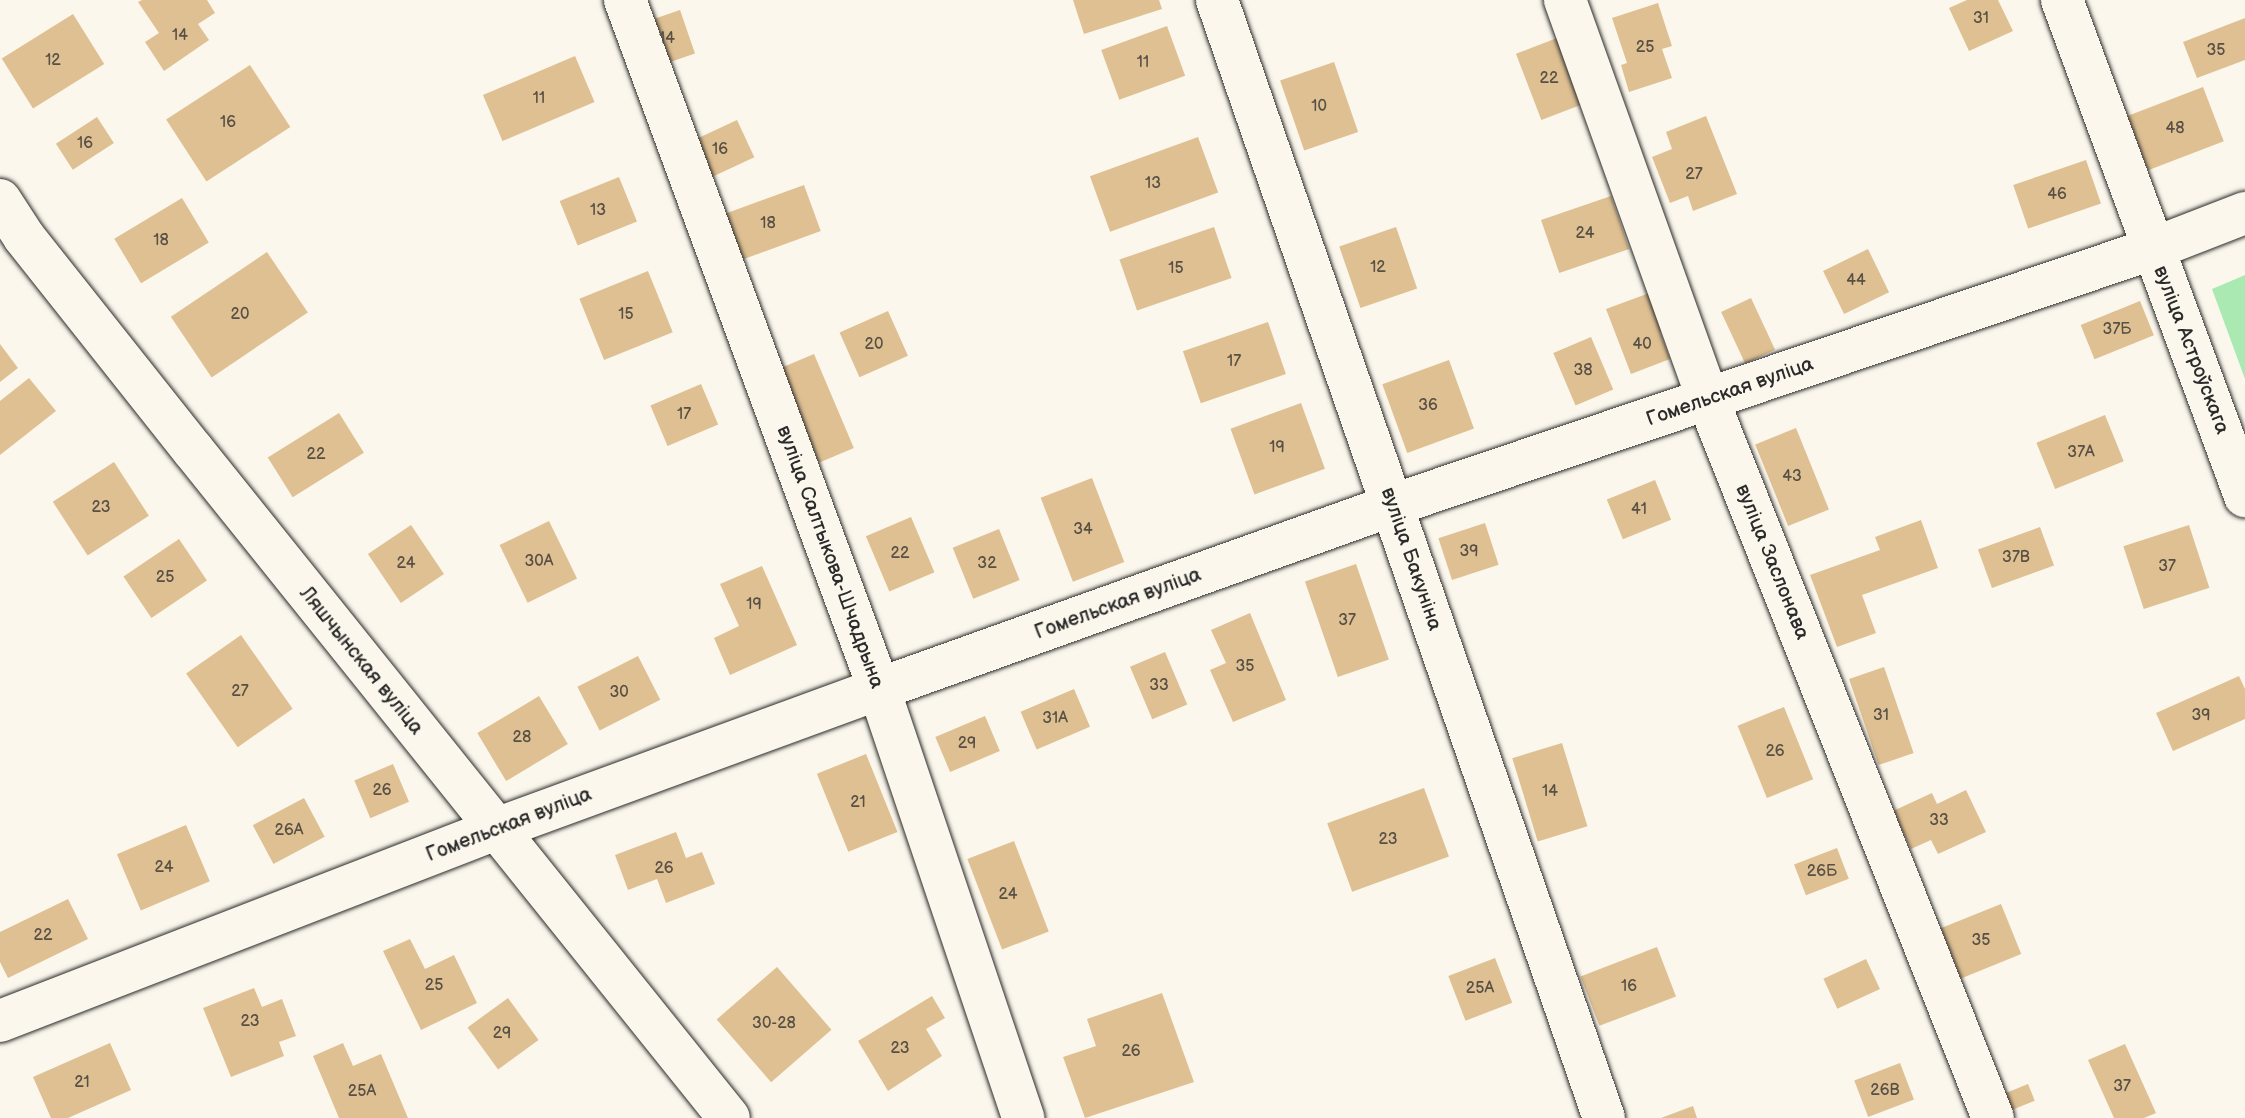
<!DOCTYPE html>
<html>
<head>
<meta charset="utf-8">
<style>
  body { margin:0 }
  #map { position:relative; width:2245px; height:1118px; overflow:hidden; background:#fbf7ec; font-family:"Balsamiq Sans",sans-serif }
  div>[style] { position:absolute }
  .green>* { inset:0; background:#aae9b1 }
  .building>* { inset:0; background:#dfc092; transform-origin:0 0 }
  .roads { filter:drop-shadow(0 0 2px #2b2b2b) drop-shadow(0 0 2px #2b2b2b) }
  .minor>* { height:42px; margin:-21px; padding:0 21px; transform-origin:21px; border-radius:21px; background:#fbf7ec }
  span { translate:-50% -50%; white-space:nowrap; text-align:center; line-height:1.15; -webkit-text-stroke:6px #fbf7ec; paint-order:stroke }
  .number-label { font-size:16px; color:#585045 }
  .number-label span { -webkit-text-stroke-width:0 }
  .street-label { font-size:20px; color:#2b2b2b }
</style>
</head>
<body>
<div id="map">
  <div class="green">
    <div style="clip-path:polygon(2245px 275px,2245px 379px,2212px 289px)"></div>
  </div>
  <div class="building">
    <div style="clip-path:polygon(142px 0,207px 0,215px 13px,198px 24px,209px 40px,164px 71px,145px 42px,159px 33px,138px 2px)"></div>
    <div style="clip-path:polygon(1073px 0,1159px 0,1162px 9px,1084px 34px)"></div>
    <div style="clip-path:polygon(1967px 0,1998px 0,2013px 31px,1969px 51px,1949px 8px)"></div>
    <div style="clip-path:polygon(1658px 3px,1672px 46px,1662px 49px,1672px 78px,1629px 92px,1621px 65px,1627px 63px,1612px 18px)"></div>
    <div style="left:680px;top:10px;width:46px;height:43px;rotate:71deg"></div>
    <div style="left:73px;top:14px;width:59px;height:84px;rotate:58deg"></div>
    <div style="clip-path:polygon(2245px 18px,2245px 60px,2197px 78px,2183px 42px)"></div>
    <div style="left:1167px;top:26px;width:53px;height:70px;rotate:70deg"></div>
    <div style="left:1557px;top:38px;width:71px;height:44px;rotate:69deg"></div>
    <div style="left:575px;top:56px;width:50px;height:100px;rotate:67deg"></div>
    <div style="left:1334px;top:62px;width:74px;height:57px;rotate:71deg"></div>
    <div style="left:250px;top:65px;width:74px;height:100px;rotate:57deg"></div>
    <div style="left:2203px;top:87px;width:58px;height:81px;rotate:69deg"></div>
    <div style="clip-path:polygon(1706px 116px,1737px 194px,1693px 211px,1688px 196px,1670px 203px,1652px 157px,1672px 149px,1666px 132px)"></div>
    <div style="left:97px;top:117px;width:31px;height:49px;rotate:57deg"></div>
    <div style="left:737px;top:120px;width:41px;height:55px;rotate:65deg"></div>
    <div style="left:1198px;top:137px;width:59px;height:115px;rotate:70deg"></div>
    <div style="left:2086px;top:160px;width:46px;height:77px;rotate:71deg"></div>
    <div style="left:619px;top:177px;width:48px;height:64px;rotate:68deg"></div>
    <div style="left:804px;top:185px;width:49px;height:95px;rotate:70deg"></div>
    <div style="left:1611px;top:196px;width:56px;height:74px;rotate:71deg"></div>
    <div style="left:182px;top:198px;width:52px;height:79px;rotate:59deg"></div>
    <div style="left:1214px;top:227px;width:54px;height:100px;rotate:71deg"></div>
    <div style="left:1396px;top:227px;width:65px;height:60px;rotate:71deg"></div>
    <div style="left:1868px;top:249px;width:48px;height:50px;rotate:64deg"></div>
    <div style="left:267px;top:252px;width:73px;height:116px;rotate:56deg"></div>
    <div style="left:648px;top:271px;width:66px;height:74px;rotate:68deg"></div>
    <div style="clip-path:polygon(1652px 292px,1667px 329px,1660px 332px,1670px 359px,1631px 374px,1606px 309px)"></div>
    <div style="left:1751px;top:298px;width:57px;height:33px;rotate:65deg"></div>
    <div style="left:2140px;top:301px;width:37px;height:64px;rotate:68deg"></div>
    <div style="left:888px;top:311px;width:49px;height:53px;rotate:66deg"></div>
    <div style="left:1268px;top:322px;width:55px;height:90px;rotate:71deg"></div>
    <div style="left:1591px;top:337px;width:57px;height:41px;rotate:67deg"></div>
    <div style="clip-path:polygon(0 344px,18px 368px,0 382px)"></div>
    <div style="left:814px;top:354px;width:102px;height:38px;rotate:67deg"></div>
    <div style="left:1449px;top:360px;width:73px;height:71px;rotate:70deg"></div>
    <div style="clip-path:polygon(29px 378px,56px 411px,0 455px,0 401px)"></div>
    <div style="left:701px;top:384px;width:44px;height:55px;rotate:67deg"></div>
    <div style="left:1301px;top:403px;width:70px;height:75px;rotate:70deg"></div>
    <div style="left:339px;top:413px;width:47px;height:84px;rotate:58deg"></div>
    <div style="left:2105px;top:415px;width:50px;height:74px;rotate:68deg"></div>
    <div style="left:1796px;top:428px;width:88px;height:44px;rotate:68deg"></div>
    <div style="left:114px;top:462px;width:64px;height:73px;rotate:57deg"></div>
    <div style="left:1092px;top:478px;width:90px;height:55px;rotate:69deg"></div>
    <div style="left:1655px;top:480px;width:43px;height:52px;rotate:68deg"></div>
    <div style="left:911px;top:517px;width:60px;height:49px;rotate:67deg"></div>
    <div style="clip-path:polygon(1921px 520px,1938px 568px,1862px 595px,1876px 633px,1837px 647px,1810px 575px,1880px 550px,1875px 537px)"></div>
    <div style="left:549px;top:521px;width:64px;height:55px;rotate:64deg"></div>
    <div style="left:1485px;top:523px;width:44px;height:49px;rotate:72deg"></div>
    <div style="left:411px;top:525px;width:59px;height:52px;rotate:56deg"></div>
    <div style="left:2189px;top:525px;width:66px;height:69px;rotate:72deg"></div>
    <div style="left:2040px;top:527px;width:41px;height:66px;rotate:70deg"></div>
    <div style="left:999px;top:529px;width:55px;height:50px;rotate:68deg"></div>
    <div style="left:179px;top:539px;width:50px;height:67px;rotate:56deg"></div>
    <div style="left:1356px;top:564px;width:101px;height:54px;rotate:71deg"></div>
    <div style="clip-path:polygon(762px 566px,797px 645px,730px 675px,714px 638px,739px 626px,720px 584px)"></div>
    <div style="clip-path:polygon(1250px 613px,1286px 700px,1233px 722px,1210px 670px,1226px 663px,1211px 630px)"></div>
    <div style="left:241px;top:635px;width:90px;height:67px;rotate:55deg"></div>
    <div style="left:1165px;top:652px;width:57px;height:38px;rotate:67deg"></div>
    <div style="left:638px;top:656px;width:49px;height:68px;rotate:63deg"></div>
    <div style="left:1884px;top:667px;width:91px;height:37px;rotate:71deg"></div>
    <div style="clip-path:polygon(2239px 676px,2245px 689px,2245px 719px,2173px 751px,2156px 713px)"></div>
    <div style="left:1074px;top:689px;width:41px;height:58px;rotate:67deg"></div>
    <div style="left:539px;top:696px;width:56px;height:72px;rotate:59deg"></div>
    <div style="left:1784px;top:707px;width:78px;height:50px;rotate:68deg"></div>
    <div style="left:985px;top:716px;width:38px;height:54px;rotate:67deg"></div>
    <div style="left:1562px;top:743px;width:87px;height:52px;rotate:73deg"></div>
    <div style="left:866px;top:754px;width:84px;height:53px;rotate:68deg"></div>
    <div style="left:393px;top:764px;width:41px;height:42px;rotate:67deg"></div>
    <div style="left:1424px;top:788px;width:73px;height:103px;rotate:70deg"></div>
    <div style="clip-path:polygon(1966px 790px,1986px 832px,1938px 854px,1931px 840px,1911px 849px,1893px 811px,1932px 793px,1937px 804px)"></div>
    <div style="left:304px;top:798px;width:44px;height:58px;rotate:62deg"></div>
    <div style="left:186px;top:825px;width:61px;height:75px;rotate:67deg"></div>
    <div style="clip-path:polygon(676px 832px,686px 858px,702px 852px,715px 884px,666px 903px,657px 879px,628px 890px,615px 855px)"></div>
    <div style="left:1014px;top:841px;width:97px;height:50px;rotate:69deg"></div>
    <div style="left:1837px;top:848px;width:33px;height:46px;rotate:69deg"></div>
    <div style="clip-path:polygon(68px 899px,88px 939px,8px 978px,0 962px,0 932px)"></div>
    <div style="left:2001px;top:904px;width:54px;height:65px;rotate:68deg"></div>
    <div style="clip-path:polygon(410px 939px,425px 969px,454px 955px,477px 1003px,421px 1030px,383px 951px)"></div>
    <div style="left:1657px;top:947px;width:53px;height:82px;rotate:69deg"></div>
    <div style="left:1495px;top:958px;width:48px;height:50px;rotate:69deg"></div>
    <div style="left:1866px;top:959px;width:33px;height:47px;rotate:65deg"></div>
    <div style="left:777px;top:967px;width:83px;height:80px;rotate:49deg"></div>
    <div style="clip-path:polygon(254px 988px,262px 1007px,282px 999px,296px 1036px,279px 1042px,284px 1056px,231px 1077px,203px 1008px)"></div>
    <div style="clip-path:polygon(1162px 993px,1194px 1082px,1085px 1118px,1063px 1057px,1096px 1046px,1087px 1019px)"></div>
    <div style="clip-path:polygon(932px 996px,945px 1018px,926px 1029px,942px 1056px,888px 1091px,858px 1041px)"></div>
    <div style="left:508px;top:998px;width:52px;height:50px;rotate:54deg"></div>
    <div style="clip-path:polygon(110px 1043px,131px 1090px,68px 1118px,51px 1118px,33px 1077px)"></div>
    <div style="clip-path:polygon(343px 1043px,353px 1066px,381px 1054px,408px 1118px,339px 1118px,313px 1056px)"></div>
    <div style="clip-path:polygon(2125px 1044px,2156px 1113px,2144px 1118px,2114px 1118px,2088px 1060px)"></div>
    <div style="left:1900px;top:1063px;width:39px;height:49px;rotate:69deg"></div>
    <div style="left:2028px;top:1084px;width:18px;height:28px;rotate:68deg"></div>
    <div style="clip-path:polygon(1693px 1106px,1697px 1118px,1661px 1118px)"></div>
  </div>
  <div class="roads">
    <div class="minor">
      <div style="left:625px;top:0;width:734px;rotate:69.76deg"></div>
      <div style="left:879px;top:689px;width:453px;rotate:71.4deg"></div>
      <div style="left:1217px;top:0;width:1183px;rotate:70.91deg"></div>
      <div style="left:1565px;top:0;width:425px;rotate:70.3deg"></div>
      <div style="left:1708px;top:400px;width:772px;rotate:68.35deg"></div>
      <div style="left:2062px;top:0;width:529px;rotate:69.75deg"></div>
      <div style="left:0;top:200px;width:44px;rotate:57deg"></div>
      <div style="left:24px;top:237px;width:272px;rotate:51.6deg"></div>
      <div style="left:193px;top:450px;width:856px;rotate:51.26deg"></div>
      <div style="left:0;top:1021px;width:532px;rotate:-21.16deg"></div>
      <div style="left:496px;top:829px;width:408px;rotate:-20.1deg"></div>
      <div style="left:879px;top:689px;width:546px;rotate:-19.7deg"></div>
      <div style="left:1393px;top:505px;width:801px;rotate:-18.64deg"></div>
      <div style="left:2152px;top:249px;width:100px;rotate:-21.2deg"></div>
    </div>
  </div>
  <div class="number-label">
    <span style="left:1981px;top:19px">31</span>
    <span style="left:180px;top:36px">14</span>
    <span style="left:667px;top:39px">14</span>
    <span style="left:1645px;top:48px">25</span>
    <span style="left:2216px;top:51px">35</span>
    <span style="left:53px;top:61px">12</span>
    <span style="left:1143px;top:63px">11</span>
    <span style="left:1549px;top:79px">22</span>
    <span style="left:539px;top:99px">11</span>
    <span style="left:1319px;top:107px">10</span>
    <span style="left:228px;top:123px">16</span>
    <span style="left:2175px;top:129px">48</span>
    <span style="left:85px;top:144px">16</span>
    <span style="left:720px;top:150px">16</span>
    <span style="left:1694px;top:175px">27</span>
    <span style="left:1153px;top:184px">13</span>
    <span style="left:2057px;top:195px">46</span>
    <span style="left:598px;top:211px">13</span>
    <span style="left:768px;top:224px">18</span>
    <span style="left:1585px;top:234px">24</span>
    <span style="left:161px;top:241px">18</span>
    <span style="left:1378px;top:268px">12</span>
    <span style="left:1176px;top:269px">15</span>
    <span style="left:1856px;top:281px">44</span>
    <span style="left:240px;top:315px">20</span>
    <span style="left:626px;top:315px">15</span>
    <span style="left:2117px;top:330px">37Б</span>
    <span style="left:874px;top:345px">20</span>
    <span style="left:1642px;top:345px">40</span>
    <span style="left:1234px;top:362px">17</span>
    <span style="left:1583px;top:371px">38</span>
    <span style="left:1428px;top:406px">36</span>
    <span style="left:684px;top:415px">17</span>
    <span style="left:1277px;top:448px">19</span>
    <span style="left:2081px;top:453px">37А</span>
    <span style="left:316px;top:455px">22</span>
    <span style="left:1792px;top:477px">43</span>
    <span style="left:101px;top:508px">23</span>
    <span style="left:1639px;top:510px">41</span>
    <span style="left:1083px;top:530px">34</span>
    <span style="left:1469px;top:552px">39</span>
    <span style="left:900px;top:554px">22</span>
    <span style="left:2016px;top:558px">37В</span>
    <span style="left:539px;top:562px">30А</span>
    <span style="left:406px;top:564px">24</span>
    <span style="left:987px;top:564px">32</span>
    <span style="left:2167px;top:567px">37</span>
    <span style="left:165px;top:578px">25</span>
    <span style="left:754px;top:605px">19</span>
    <span style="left:1347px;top:621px">37</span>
    <span style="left:1245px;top:667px">35</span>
    <span style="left:1159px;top:686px">33</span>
    <span style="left:240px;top:692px">27</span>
    <span style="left:619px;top:693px">30</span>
    <span style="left:1881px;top:716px">31</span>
    <span style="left:2201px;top:716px">39</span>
    <span style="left:1055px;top:719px">31А</span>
    <span style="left:522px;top:738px">28</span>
    <span style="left:967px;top:744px">29</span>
    <span style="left:1775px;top:752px">26</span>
    <span style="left:382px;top:791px">26</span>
    <span style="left:1550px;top:792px">14</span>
    <span style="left:858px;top:803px">21</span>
    <span style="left:1939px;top:821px">33</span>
    <span style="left:289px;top:831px">26А</span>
    <span style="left:1388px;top:840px">23</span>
    <span style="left:164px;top:868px">24</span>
    <span style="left:664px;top:869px">26</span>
    <span style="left:1822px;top:872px">26Б</span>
    <span style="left:1008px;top:895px">24</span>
    <span style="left:43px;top:936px">22</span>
    <span style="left:1981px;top:941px">35</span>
    <span style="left:434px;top:986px">25</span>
    <span style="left:1629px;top:987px">16</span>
    <span style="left:1480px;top:989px">25А</span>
    <span style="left:250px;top:1022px">23</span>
    <span style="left:774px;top:1024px">30-28</span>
    <span style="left:502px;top:1034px">29</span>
    <span style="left:900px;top:1049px">23</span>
    <span style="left:1131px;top:1052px">26</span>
    <span style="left:82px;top:1083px">21</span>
    <span style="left:2122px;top:1087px">37</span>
    <span style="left:1885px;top:1091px">26В</span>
    <span style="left:362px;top:1092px">25А</span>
  </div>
  <div class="street-label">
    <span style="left:2191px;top:350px;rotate:69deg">вуліца Астроўскага</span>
    <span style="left:1730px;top:392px;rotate:-19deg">Гомельская вуліца</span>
    <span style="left:830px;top:557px;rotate:70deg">вуліца Салтыкова-Шчадрына</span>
    <span style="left:1411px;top:559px;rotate:71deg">вуліца Бакуніна</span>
    <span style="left:1772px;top:562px;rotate:68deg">вуліца Заслонава</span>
    <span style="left:1118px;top:604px;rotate:-20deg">Гомельская вуліца</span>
    <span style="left:361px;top:661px;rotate:51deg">Ляшчынская вуліца</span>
    <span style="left:509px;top:825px;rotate:-21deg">Гомельская вуліца</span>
  </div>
</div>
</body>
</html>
